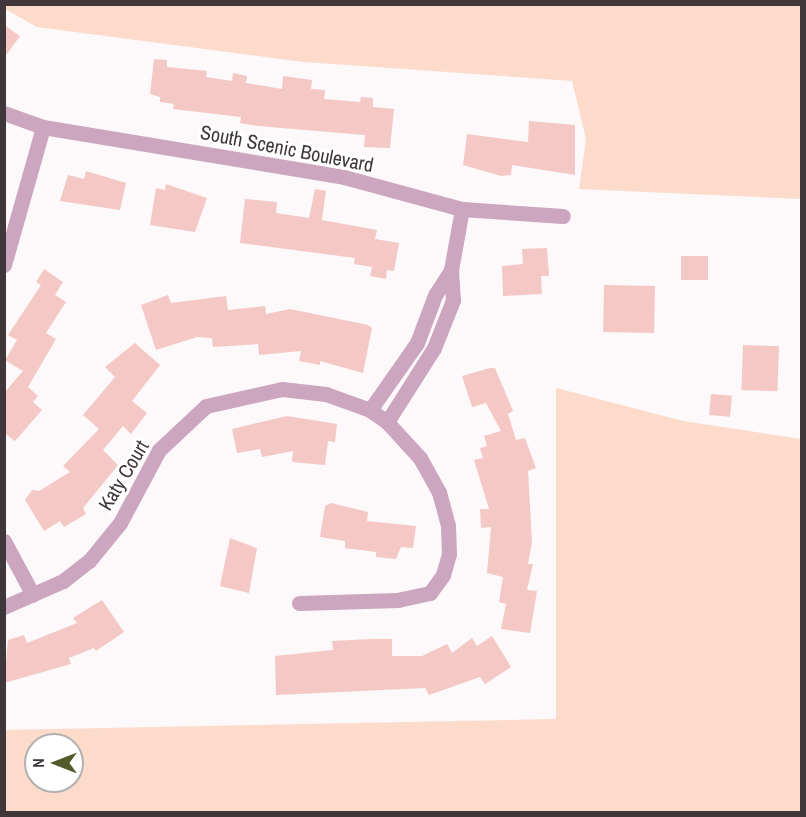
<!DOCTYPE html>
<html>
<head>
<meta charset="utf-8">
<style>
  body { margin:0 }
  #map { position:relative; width:806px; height:817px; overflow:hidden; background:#fdf8f9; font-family:"Archivo Narrow",sans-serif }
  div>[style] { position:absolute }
  .green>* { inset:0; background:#fcdbcb }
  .building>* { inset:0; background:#f4c8c4; transform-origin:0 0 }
  .street>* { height:15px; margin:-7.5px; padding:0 7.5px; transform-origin:7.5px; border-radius:7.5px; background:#cca5be }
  span { translate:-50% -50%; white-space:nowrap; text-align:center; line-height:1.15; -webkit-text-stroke:6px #fff; paint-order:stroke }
  .street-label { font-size:20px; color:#3f3739 }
  .frame { position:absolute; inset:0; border:6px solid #3f3739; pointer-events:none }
  .north { position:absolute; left:24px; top:733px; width:60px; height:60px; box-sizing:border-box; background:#fff; border:2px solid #b2afb0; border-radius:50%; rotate:270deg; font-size:16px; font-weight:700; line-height:24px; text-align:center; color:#3f3739 }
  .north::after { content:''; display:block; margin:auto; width:21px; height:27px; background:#525b2a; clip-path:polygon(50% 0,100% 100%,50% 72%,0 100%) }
</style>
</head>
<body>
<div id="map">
  <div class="green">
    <div style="clip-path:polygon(4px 5px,801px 5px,801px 199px,579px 189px,586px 139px,572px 81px,304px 62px,37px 27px,5px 9px)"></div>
    <div style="clip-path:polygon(evenodd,556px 388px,683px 421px,801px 439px,801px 812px,5px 812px,5px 730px,556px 719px,556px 388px,36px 745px,72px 745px,72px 781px,36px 781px,36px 745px)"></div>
  </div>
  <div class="building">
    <div style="clip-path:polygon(4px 25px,20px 36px,4px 58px)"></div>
    <div style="clip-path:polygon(154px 59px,167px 60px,167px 67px,207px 71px,206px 77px,232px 81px,233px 73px,247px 76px,246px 83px,282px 89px,283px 76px,312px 80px,311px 89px,325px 90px,324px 99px,360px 102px,361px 97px,373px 98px,373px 107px,394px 109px,390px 148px,364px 147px,365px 135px,258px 126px,240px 123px,241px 117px,173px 109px,174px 104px,160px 102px,160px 97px,150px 94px)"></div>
    <div style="clip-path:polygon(529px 121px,575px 125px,575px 175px,512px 165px,511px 175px,501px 176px,463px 165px,467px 134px,528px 142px)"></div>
    <div style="clip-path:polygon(86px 171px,126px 183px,120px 210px,60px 201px,68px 175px,84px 179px)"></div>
    <div style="clip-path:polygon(166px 184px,207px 198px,195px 232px,150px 225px,156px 188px,165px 190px)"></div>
    <div style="clip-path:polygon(315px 189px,326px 191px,322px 220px,377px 230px,375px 239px,399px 243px,394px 271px,387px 270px,386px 279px,370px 276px,372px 267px,354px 264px,355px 258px,240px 243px,245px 199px,277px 202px,276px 213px,309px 218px)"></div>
    <div style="clip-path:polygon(547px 248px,549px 276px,541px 276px,542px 294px,503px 296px,502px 266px,523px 264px,522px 249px)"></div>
    <div style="left:681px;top:256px;width:27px;height:24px"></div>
    <div style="clip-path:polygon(44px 269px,63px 282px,55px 295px,66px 302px,46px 333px,56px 339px,28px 387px,38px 396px,33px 402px,42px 410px,15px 441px,4px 433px,4px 393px,23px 371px,5px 360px,17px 340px,8px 335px,41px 285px,36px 282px)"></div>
    <div style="left:604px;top:285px;width:51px;height:47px;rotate:1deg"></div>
    <div style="clip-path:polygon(168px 295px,171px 303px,226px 296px,228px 310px,265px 306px,266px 314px,290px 309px,368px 325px,372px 328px,363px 373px,320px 361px,320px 365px,299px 361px,301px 351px,259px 355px,258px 344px,213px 347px,212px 338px,197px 337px,156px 350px,141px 305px)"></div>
    <div style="clip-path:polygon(135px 343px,160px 365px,132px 401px,147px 413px,131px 434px,123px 426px,103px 450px,118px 465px,83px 508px,86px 514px,64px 527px,60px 521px,44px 531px,25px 500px,32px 490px,39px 491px,70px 472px,63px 466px,99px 429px,83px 415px,115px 377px,105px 367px)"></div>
    <div style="left:743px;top:345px;width:36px;height:45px;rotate:2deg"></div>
    <div style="clip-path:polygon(490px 368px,495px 368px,513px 411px,508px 414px,516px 440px,525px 438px,536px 468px,528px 471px,532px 542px,528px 564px,533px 564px,527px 590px,537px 591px,530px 633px,501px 629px,506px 604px,499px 602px,503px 577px,487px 573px,491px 527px,481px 528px,480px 509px,489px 509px,474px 460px,483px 458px,480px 448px,487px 446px,484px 436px,501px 431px,486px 403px,472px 407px,462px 376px)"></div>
    <div style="left:711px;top:394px;width:21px;height:21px;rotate:5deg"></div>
    <div style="clip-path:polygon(287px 416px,337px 424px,335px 442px,328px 441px,325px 465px,292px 462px,293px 451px,262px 457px,260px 449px,237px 453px,232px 429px)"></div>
    <div style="clip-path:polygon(331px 503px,368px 512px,367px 521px,416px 526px,413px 548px,401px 547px,396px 559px,376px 557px,376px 552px,345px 548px,345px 541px,320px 537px,325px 506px)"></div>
    <div style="clip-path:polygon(230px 538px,257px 548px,249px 593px,220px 586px)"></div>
    <div style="clip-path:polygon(102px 600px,124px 632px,96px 651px,94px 648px,69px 658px,71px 664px,4px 683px,8px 640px,24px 635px,27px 643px,77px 623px,73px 618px)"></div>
    <div style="clip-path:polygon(492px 636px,511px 667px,485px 684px,480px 677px,429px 695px,425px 688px,276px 695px,275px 656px,333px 650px,332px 641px,372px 639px,392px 639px,392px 656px,422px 656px,447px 644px,452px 653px,472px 638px,477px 646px)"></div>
  </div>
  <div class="street">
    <div style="left:4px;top:113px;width:41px;rotate:19.7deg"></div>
    <div style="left:43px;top:127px;width:305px;rotate:9.4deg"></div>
    <div style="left:344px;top:177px;width:122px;rotate:15.2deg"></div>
    <div style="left:462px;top:209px;width:101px;rotate:4deg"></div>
    <div style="left:4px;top:265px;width:143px;rotate:-74.2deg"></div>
    <div style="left:370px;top:410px;width:82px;rotate:-55deg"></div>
    <div style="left:417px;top:343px;width:51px;rotate:-69.4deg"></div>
    <div style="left:435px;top:295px;width:30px;rotate:-57deg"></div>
    <div style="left:387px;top:422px;width:88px;rotate:-57.6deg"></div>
    <div style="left:434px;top:348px;width:52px;rotate:-68.4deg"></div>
    <div style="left:453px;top:300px;width:30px;rotate:-94deg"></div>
    <div style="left:451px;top:270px;width:62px;rotate:-79.8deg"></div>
    <div style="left:4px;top:541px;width:61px;rotate:61.8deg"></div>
    <div style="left:4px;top:607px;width:64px;rotate:-23.8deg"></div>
    <div style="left:63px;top:581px;width:33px;rotate:-38deg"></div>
    <div style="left:89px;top:561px;width:49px;rotate:-50.8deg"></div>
    <div style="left:120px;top:523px;width:83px;rotate:-61.9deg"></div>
    <div style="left:159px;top:450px;width:64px;rotate:-43.1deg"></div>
    <div style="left:206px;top:406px;width:78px;rotate:-12.6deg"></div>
    <div style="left:282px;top:389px;width:44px;rotate:6.5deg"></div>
    <div style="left:326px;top:394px;width:47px;rotate:20deg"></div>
    <div style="left:370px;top:410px;width:21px;rotate:35deg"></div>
    <div style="left:387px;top:422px;width:49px;rotate:47.5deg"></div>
    <div style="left:420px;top:458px;width:39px;rotate:61deg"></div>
    <div style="left:439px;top:492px;width:35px;rotate:75deg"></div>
    <div style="left:448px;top:526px;width:28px;rotate:88deg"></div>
    <div style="left:449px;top:554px;width:22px;rotate:106deg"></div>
    <div style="left:443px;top:575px;width:22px;rotate:126deg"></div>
    <div style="left:430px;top:593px;width:33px;rotate:168deg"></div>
    <div style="left:398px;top:600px;width:99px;rotate:178.3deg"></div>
  </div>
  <div class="street-label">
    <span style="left:287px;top:148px;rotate:11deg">South Scenic Boulevard</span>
    <span style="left:123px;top:475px;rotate:-59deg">Katy Court</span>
  </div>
  <div class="frame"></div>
  <div class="north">N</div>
</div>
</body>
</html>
